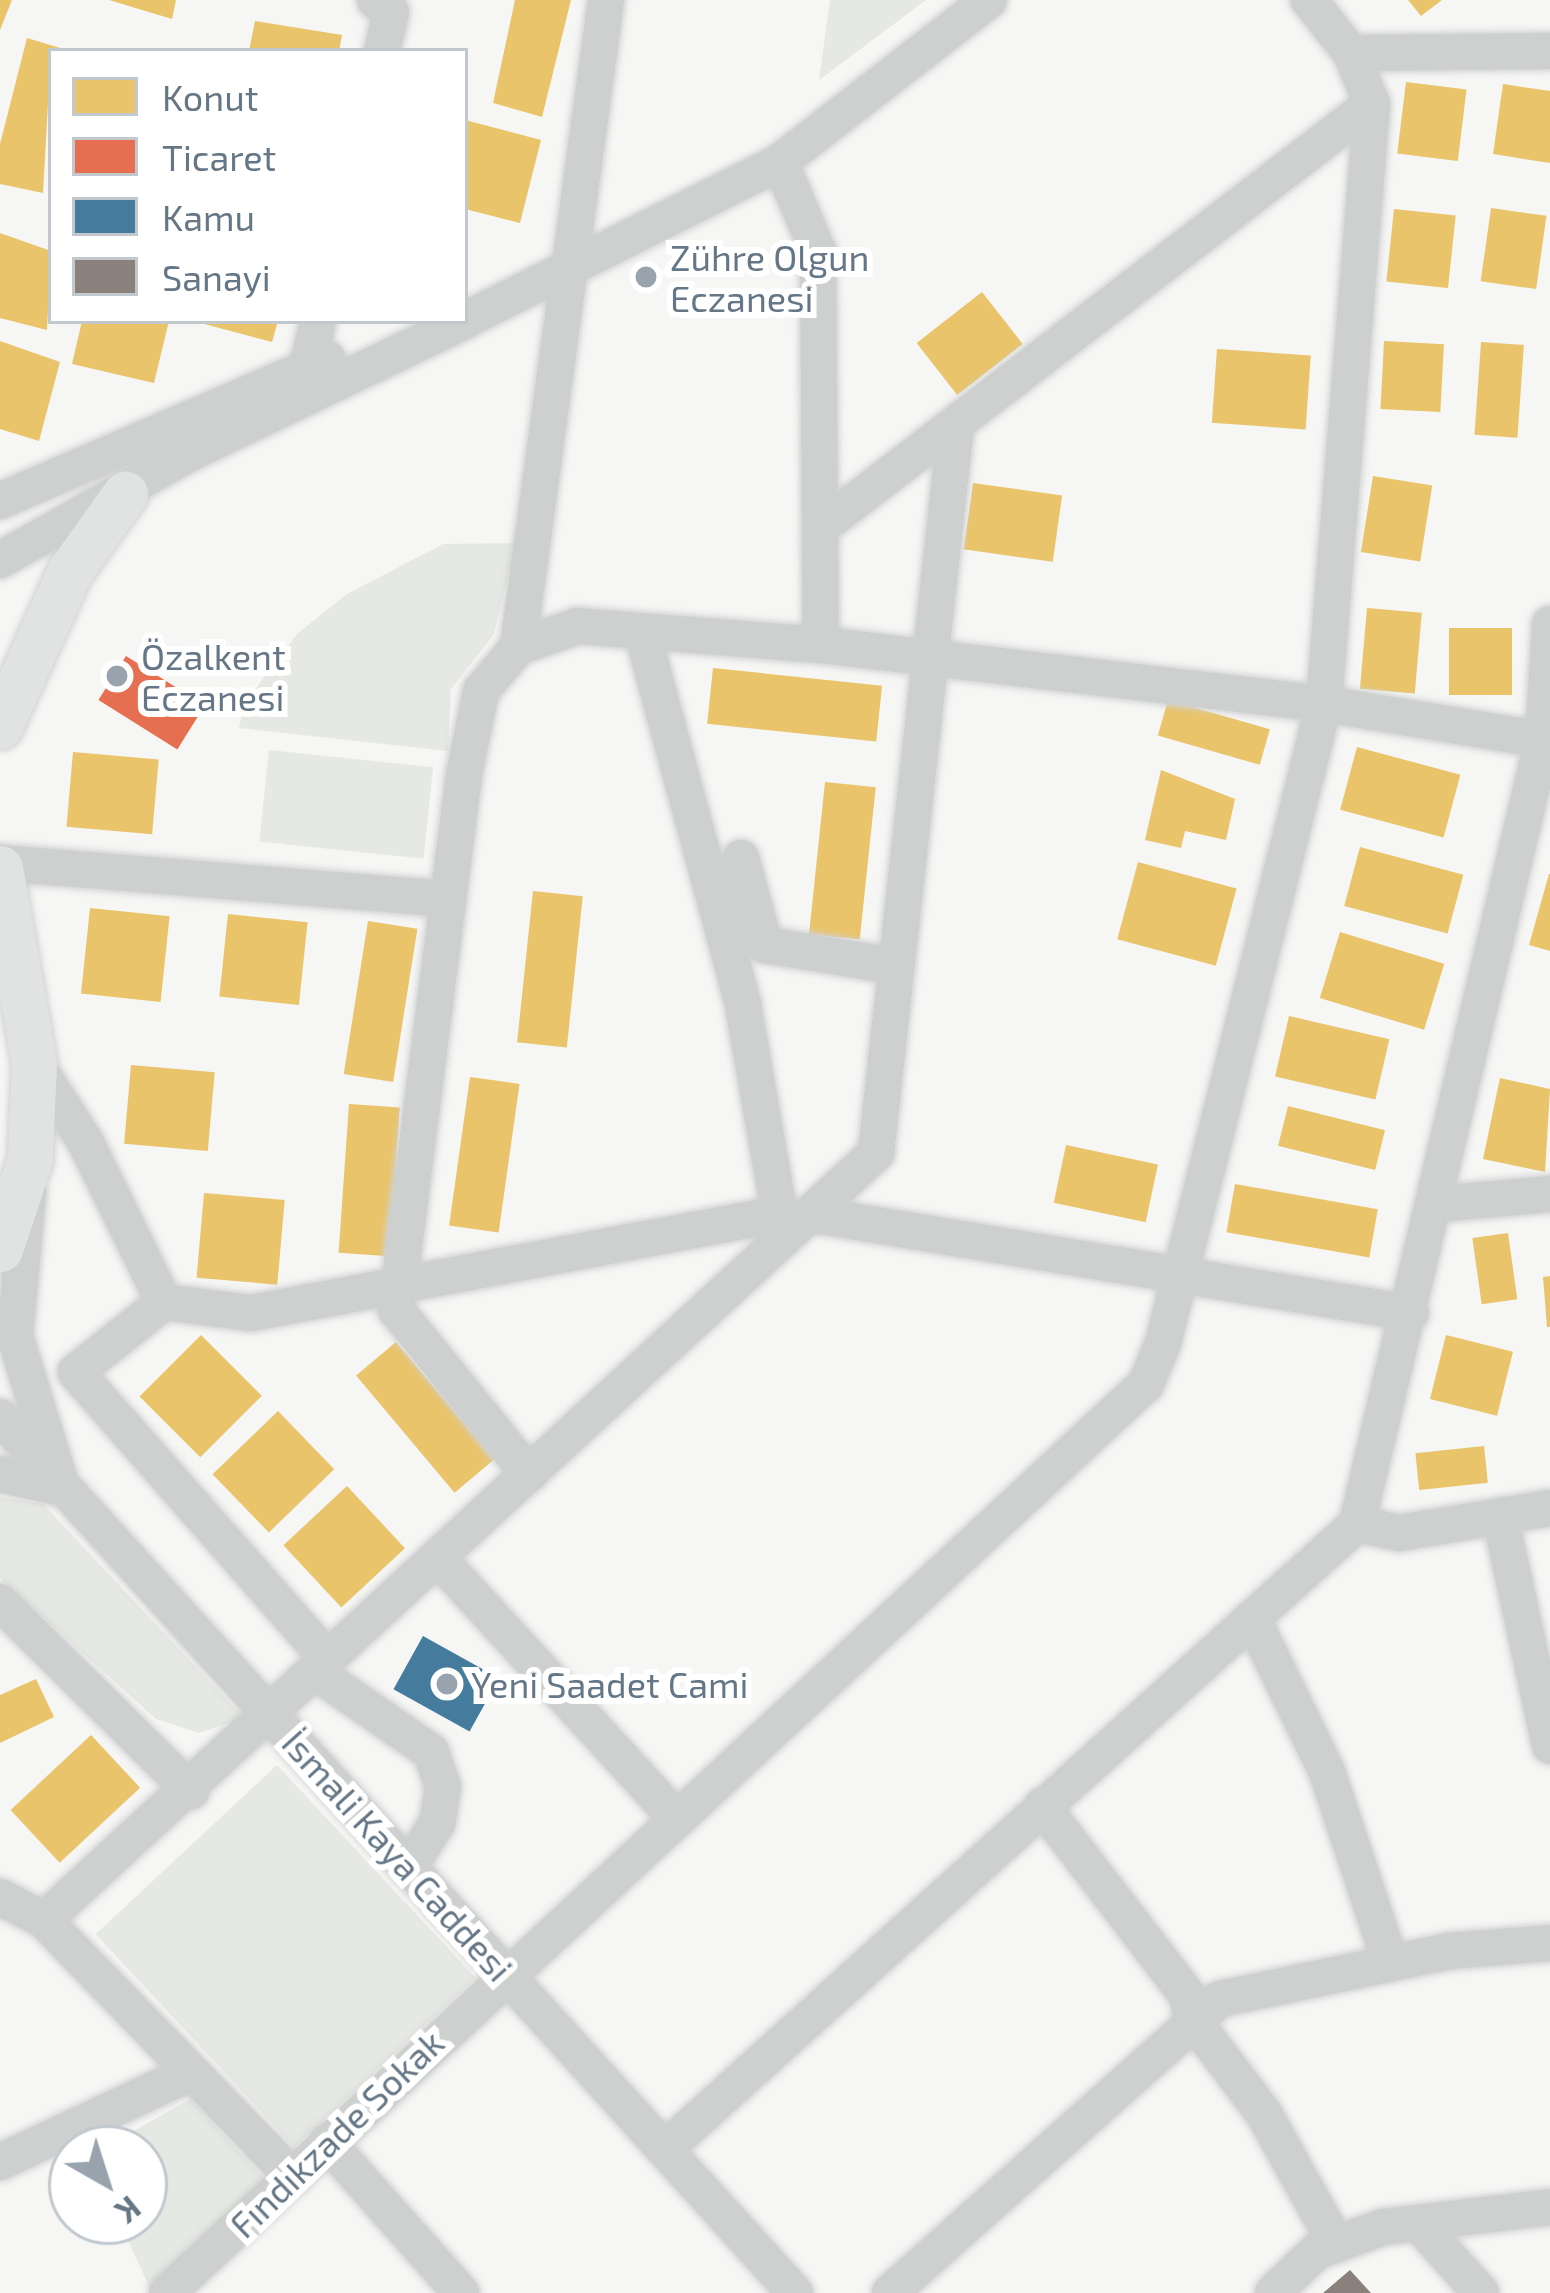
<!DOCTYPE html>
<html>
<head>
<meta charset="utf-8">
<style>
  body { margin:0 }
  #map { position:relative; width:1550px; height:2293px; overflow:hidden; background:#f6f6f5; font-family:"Exo 2",sans-serif }
  div>[style] { position:absolute }
  .green>* { inset:0; background:#e6e9e3; transform-origin:0 0 }
  .homes>* { inset:0; background:#e9c46a; transform-origin:0 0 }
  .shops>* { inset:0; background:#e76f51; transform-origin:0 0 }
  .public>* { inset:0; background:#457b9d; transform-origin:0 0 }
  .industry>* { inset:0; background:#8a817c }
  .roads { filter:drop-shadow(0 0 3px #d1d2d3) drop-shadow(0 0 3px #d1d2d3) }
  .minor>* { height:36px; margin:-18px; padding:0 18px; transform-origin:18px; border-radius:18px; background:#ced0d0 }
  .major>* { height:45px; margin:-22.5px; padding:0 22.5px; transform-origin:22.5px; border-radius:22.5px; background:#e1e2e2 }
  .dots>* { width:33px; height:33px; translate:-50% -50%; box-sizing:border-box; border:6px solid #fff; border-radius:50% }
  span { translate:-50% -50%; white-space:nowrap; text-align:center; line-height:1.15; -webkit-text-stroke:12px #fff; paint-order:stroke }
  .poi-label { font-size:36px; color:#657786 }
  .left { translate:0 -50%; text-align:left }
  .street-label { font-size:36px; color:#657786 }
  .legend { position:absolute; left:48px; top:48px; width:420px; height:276px; box-sizing:border-box; background:#fff; border:3px solid #c1c9cf; margin:0; padding:15px 21px; list-style:none; font-size:36px; color:#657786 }
  .legend li { display:flex; align-items:center; gap:24px; height:60px }
  .legend b { width:60px; border:3px solid #c1c9cf }
  .north { position:absolute; left:48px; top:2125px; width:120px; height:120px; box-sizing:border-box; background:#fff; border:3px solid #c1c9cf; border-radius:50%; rotate:141deg; font-size:33px; font-weight:700; line-height:48px; text-align:center; color:#657786 }
  .north::after { content:''; display:block; margin:auto; width:42px; height:54px; background:#98a3ad; clip-path:polygon(50% 0,100% 100%,50% 72%,0 100%) }
</style>
</head>
<body>
<div id="map">
  <div class="green">
    <div style="clip-path:polygon(830px 0,926px 0,819px 80px)"></div>
    <div style="clip-path:polygon(516px 543px,494px 634px,451px 689px,448px 751px,239px 728px,244px 704px,297px 634px,347px 594px,443px 544px)"></div>
    <div style="left:269px;top:750px;width:165px;height:92px;rotate:6deg"></div>
    <div style="clip-path:polygon(0 1497px,43px 1504px,244px 1718px,199px 1733px,156px 1719px,0 1578px)"></div>
    <div style="left:277px;top:1765px;width:291px;height:248px;rotate:47deg"></div>
    <div style="clip-path:polygon(190px 2099px,274px 2189px,152px 2293px,119px 2221px,144px 2221px,144px 2149px,102px 2149px)"></div>
  </div>
  <div class="homes">
    <div style="clip-path:polygon(0 0,12px 0,0 30px)"></div>
    <div style="clip-path:polygon(109px 0,176px 0,172px 19px)"></div>
    <div style="clip-path:polygon(515px 0,571px 0,542px 117px,493px 103px)"></div>
    <div style="clip-path:polygon(1408px 0,1442px 0,1421px 16px)"></div>
    <div style="clip-path:polygon(255px 21px,342px 35px,339px 51px,249px 51px)"></div>
    <div style="clip-path:polygon(27px 38px,67px 50px,51px 51px,43px 193px,0 184px,0 144px)"></div>
    <div style="left:1406px;top:82px;width:61px;height:72px;rotate:7deg"></div>
    <div style="clip-path:polygon(1503px 84px,1550px 91px,1550px 163px,1493px 154px)"></div>
    <div style="clip-path:polygon(465px 120px,541px 140px,520px 223px,465px 209px)"></div>
    <div style="left:1491px;top:208px;width:56px;height:74px;rotate:8deg"></div>
    <div style="left:1394px;top:209px;width:62px;height:73px;rotate:6deg"></div>
    <div style="clip-path:polygon(0 233px,51px 251px,47px 330px,0 318px)"></div>
    <div style="left:982px;top:292px;width:66px;height:83px;rotate:52deg"></div>
    <div style="clip-path:polygon(82px 321px,169px 321px,154px 383px,72px 364px)"></div>
    <div style="clip-path:polygon(193px 321px,278px 321px,272px 342px)"></div>
    <div style="clip-path:polygon(0 341px,60px 362px,39px 441px,0 429px)"></div>
    <div style="left:1384px;top:341px;width:60px;height:68px;rotate:3deg"></div>
    <div style="left:1481px;top:342px;width:43px;height:93px;rotate:4deg"></div>
    <div style="left:1217px;top:349px;width:94px;height:74px;rotate:4deg"></div>
    <div style="left:1373px;top:476px;width:60px;height:77px;rotate:9deg"></div>
    <div style="left:973px;top:483px;width:90px;height:67px;rotate:8deg"></div>
    <div style="left:1367px;top:608px;width:55px;height:81px;rotate:5deg"></div>
    <div style="left:1449px;top:628px;width:63px;height:67px"></div>
    <div style="left:713px;top:668px;width:170px;height:56px;rotate:6deg"></div>
    <div style="left:1168px;top:700px;width:106px;height:37px;rotate:16deg"></div>
    <div style="left:1357px;top:747px;width:107px;height:65px;rotate:15deg"></div>
    <div style="left:73px;top:752px;width:86px;height:75px;rotate:5deg"></div>
    <div style="clip-path:polygon(1161px 770px,1235px 799px,1226px 840px,1185px 831px,1181px 848px,1145px 840px)"></div>
    <div style="left:825px;top:782px;width:51px;height:153px;rotate:6deg"></div>
    <div style="left:1360px;top:847px;width:107px;height:61px;rotate:15deg"></div>
    <div style="left:1138px;top:862px;width:102px;height:80px;rotate:15deg"></div>
    <div style="clip-path:polygon(1549px 874px,1550px 874px,1550px 951px,1529px 945px)"></div>
    <div style="left:533px;top:891px;width:50px;height:152px;rotate:6deg"></div>
    <div style="left:90px;top:908px;width:80px;height:86px;rotate:6deg"></div>
    <div style="left:228px;top:914px;width:80px;height:83px;rotate:6deg"></div>
    <div style="left:368px;top:921px;width:50px;height:155px;rotate:9deg"></div>
    <div style="left:1340px;top:932px;width:109px;height:69px;rotate:17deg"></div>
    <div style="left:1289px;top:1016px;width:103px;height:62px;rotate:13deg"></div>
    <div style="left:131px;top:1065px;width:84px;height:79px;rotate:5deg"></div>
    <div style="left:470px;top:1077px;width:50px;height:150px;rotate:8deg"></div>
    <div style="clip-path:polygon(1500px 1078px,1550px 1089px,1545px 1172px,1483px 1159px)"></div>
    <div style="left:349px;top:1104px;width:51px;height:149px;rotate:4deg"></div>
    <div style="left:1288px;top:1106px;width:100px;height:41px;rotate:14deg"></div>
    <div style="left:1066px;top:1145px;width:94px;height:59px;rotate:12deg"></div>
    <div style="left:1235px;top:1184px;width:145px;height:49px;rotate:10deg"></div>
    <div style="left:204px;top:1193px;width:81px;height:85px;rotate:5deg"></div>
    <div style="left:1508px;top:1233px;width:67px;height:36px;rotate:82deg"></div>
    <div style="clip-path:polygon(1550px 1276px,1550px 1327px,1547px 1327px,1543px 1277px)"></div>
    <div style="left:201px;top:1335px;width:86px;height:87px;rotate:45deg"></div>
    <div style="left:1446px;top:1335px;width:69px;height:66px;rotate:14deg"></div>
    <div style="left:396px;top:1342px;width:153px;height:52px;rotate:50deg"></div>
    <div style="left:278px;top:1411px;width:81px;height:91px;rotate:46deg"></div>
    <div style="left:1484px;top:1446px;width:37px;height:69px;rotate:84deg"></div>
    <div style="left:347px;top:1486px;width:85px;height:87px;rotate:47deg"></div>
    <div style="clip-path:polygon(36px 1679px,54px 1717px,0 1743px,0 1695px)"></div>
    <div style="left:91px;top:1735px;width:72px;height:110px;rotate:47deg"></div>
  </div>
  <div class="shops">
    <div style="left:126px;top:656px;width:93px;height:52px;rotate:32deg"></div>
  </div>
  <div class="public">
    <div style="left:423px;top:1636px;width:87px;height:61px;rotate:29deg"></div>
  </div>
  <div class="industry">
    <div style="clip-path:polygon(1350px 2270px,1371px 2293px,1323px 2293px)"></div>
  </div>
  <div class="roads">
    <div class="minor">
      <div style="left:375px;top:0;width:20px;rotate:37deg"></div>
      <div style="left:391px;top:12px;width:40px;rotate:103deg"></div>
      <div style="left:1351px;top:53px;width:199px;rotate:-0.6deg"></div>
      <div style="left:780px;top:162px;width:97px;rotate:66.9deg"></div>
      <div style="left:818px;top:251px;width:394px;rotate:89.6deg"></div>
      <div style="left:465px;top:320px;width:352px;rotate:-26.6deg"></div>
      <div style="left:780px;top:162px;width:264px;rotate:-37.8deg"></div>
      <div style="left:304px;top:382px;width:63px;rotate:-77.1deg"></div>
      <div style="left:0;top:501px;width:357px;rotate:-23.4deg"></div>
      <div style="left:820px;top:528px;width:696px;rotate:-37.53deg"></div>
      <div style="left:0;top:560px;width:218px;rotate:-29.4deg"></div>
      <div style="left:190px;top:453px;width:304px;rotate:-25.7deg"></div>
      <div style="left:642px;top:632px;width:386px;rotate:74.8deg"></div>
      <div style="left:743px;top:1005px;width:233px;rotate:80.1deg"></div>
      <div style="left:518px;top:647px;width:653px;rotate:-82.25deg"></div>
      <div style="left:741px;top:858px;width:90px;rotate:74.6deg"></div>
      <div style="left:765px;top:945px;width:131px;rotate:9.2deg"></div>
      <div style="left:0;top:863px;width:448px;rotate:4.6deg"></div>
      <div style="left:34px;top:1062px;width:96px;rotate:57.3deg"></div>
      <div style="left:86px;top:1143px;width:177px;rotate:63.9deg"></div>
      <div style="left:1436px;top:1204px;width:114px;rotate:-5deg"></div>
      <div style="left:815px;top:1215px;width:604px;rotate:9.34deg"></div>
      <div style="left:0;top:1417px;width:1183px;rotate:47.78deg"></div>
      <div style="left:0;top:1474px;width:64px;rotate:12.7deg"></div>
      <div style="left:62px;top:1488px;width:159px;rotate:-107.2deg"></div>
      <div style="left:15px;top:1336px;width:145px;rotate:-84.8deg"></div>
      <div style="left:529px;top:1474px;width:211px;rotate:-129deg"></div>
      <div style="left:396px;top:1310px;width:539px;rotate:-82.76deg"></div>
      <div style="left:464px;top:775px;width:86px;rotate:-78.6deg"></div>
      <div style="left:481px;top:691px;width:57px;rotate:-49.9deg"></div>
      <div style="left:518px;top:647px;width:64px;rotate:-19.3deg"></div>
      <div style="left:578px;top:626px;width:244px;rotate:4.5deg"></div>
      <div style="left:821px;top:645px;width:506px;rotate:6.69deg"></div>
      <div style="left:1324px;top:704px;width:229px;rotate:9.3deg"></div>
      <div style="left:1500px;top:1516px;width:235px;rotate:77.7deg"></div>
      <div style="left:1357px;top:1524px;width:43px;rotate:12.1deg"></div>
      <div style="left:1399px;top:1533px;width:153px;rotate:-9.4deg"></div>
      <div style="left:438px;top:1558px;width:350px;rotate:47.5deg"></div>
      <div style="left:0;top:1602px;width:269px;rotate:44.7deg"></div>
      <div style="left:1252px;top:1618px;width:171px;rotate:64deg"></div>
      <div style="left:1327px;top:1772px;width:202px;rotate:71.6deg"></div>
      <div style="left:327px;top:1658px;width:381px;rotate:-131.3deg"></div>
      <div style="left:76px;top:1372px;width:112px;rotate:-38.5deg"></div>
      <div style="left:164px;top:1302px;width:88px;rotate:7.2deg"></div>
      <div style="left:251px;top:1313px;width:537px;rotate:-10.62deg"></div>
      <div style="left:314px;top:1671px;width:142px;rotate:34.7deg"></div>
      <div style="left:431px;top:1752px;width:37px;rotate:71deg"></div>
      <div style="left:443px;top:1787px;width:36px;rotate:99deg"></div>
      <div style="left:437px;top:1823px;width:51px;rotate:122.1deg"></div>
      <div style="left:1042px;top:1806px;width:238px;rotate:52.5deg"></div>
      <div style="left:1187px;top:1995px;width:26px;rotate:77deg"></div>
      <div style="left:1193px;top:2020px;width:118px;rotate:52.9deg"></div>
      <div style="left:1264px;top:2114px;width:149px;rotate:61deg"></div>
      <div style="left:0;top:1897px;width:50px;rotate:27.6deg"></div>
      <div style="left:327px;top:2142px;width:202px;rotate:48.4deg"></div>
      <div style="left:665px;top:2149px;width:932px;rotate:-42.09deg"></div>
      <div style="left:1357px;top:1524px;width:807px;rotate:-76.67deg"></div>
      <div style="left:1543px;top:739px;width:115px;rotate:-86.5deg"></div>
      <div style="left:0;top:2162px;width:210px;rotate:-25.1deg"></div>
      <div style="left:293px;top:2177px;width:358px;rotate:-134.1deg"></div>
      <div style="left:44px;top:1920px;width:1132px;rotate:-42.67deg"></div>
      <div style="left:876px;top:1153px;width:732px;rotate:-83.73deg"></div>
      <div style="left:1418px;top:2223px;width:94px;rotate:48deg"></div>
      <div style="left:167px;top:2293px;width:1336px;rotate:-42.88deg"></div>
      <div style="left:1146px;top:1384px;width:44px;rotate:-67.5deg"></div>
      <div style="left:1163px;top:1343px;width:659px;rotate:-75.86deg"></div>
      <div style="left:1324px;top:704px;width:602px;rotate:-85.43deg"></div>
      <div style="left:1372px;top:104px;width:55px;rotate:-112.4deg"></div>
      <div style="left:1351px;top:53px;width:68px;rotate:-128.4deg"></div>
      <div style="left:890px;top:2293px;width:442px;rotate:-41.7deg"></div>
      <div style="left:1220px;top:1999px;width:234px;rotate:-11.8deg"></div>
      <div style="left:1449px;top:1951px;width:101px;rotate:-4.5deg"></div>
      <div style="left:1273px;top:2293px;width:61px;rotate:-43.7deg"></div>
      <div style="left:1317px;top:2251px;width:70px;rotate:-20deg"></div>
      <div style="left:1383px;top:2227px;width:168px;rotate:-6.8deg"></div>
    </div>
    <div class="major">
      <div style="left:0;top:726px;width:170px;rotate:-65.7deg"></div>
      <div style="left:70px;top:571px;width:95px;rotate:-54.5deg"></div>
      <div style="left:0;top:868px;width:197px;rotate:80.1deg"></div>
      <div style="left:34px;top:1062px;width:97px;rotate:92.4deg"></div>
      <div style="left:30px;top:1159px;width:95px;rotate:108.4deg"></div>
    </div>
  </div>
  <div class="dots">
    <div style="left:646px;top:277px;background:#98a3ad"></div>
    <div style="left:117px;top:676px;background:#98a3ad"></div>
    <div style="left:447px;top:1684px;background:#98a3ad"></div>
  </div>
  <div class="poi-label">
    <span class="left" style="left:670px;top:277px">Zühre Olgun<br>Eczanesi</span>
    <span class="left" style="left:141px;top:676px">Özalkent<br>Eczanesi</span>
    <span class="left" style="left:471px;top:1684px">Yeni Saadet Cami</span>
  </div>
  <div class="street-label">
    <span style="left:398px;top:1855px;rotate:48deg">İsmali Kaya Caddesi</span>
    <span style="left:336px;top:2133px;rotate:-44deg">Fındıkzade Sokak</span>
  </div>
  <ul class="legend">
  <li><b style="height:33px;background:#e9c46a"></b>Konut</li>
  <li><b style="height:33px;background:#e76f51"></b>Ticaret</li>
  <li><b style="height:33px;background:#457b9d"></b>Kamu</li>
  <li><b style="height:33px;background:#8a817c"></b>Sanayi</li>
  </ul>
  <div class="north">K</div>
</div>
</body>
</html>
